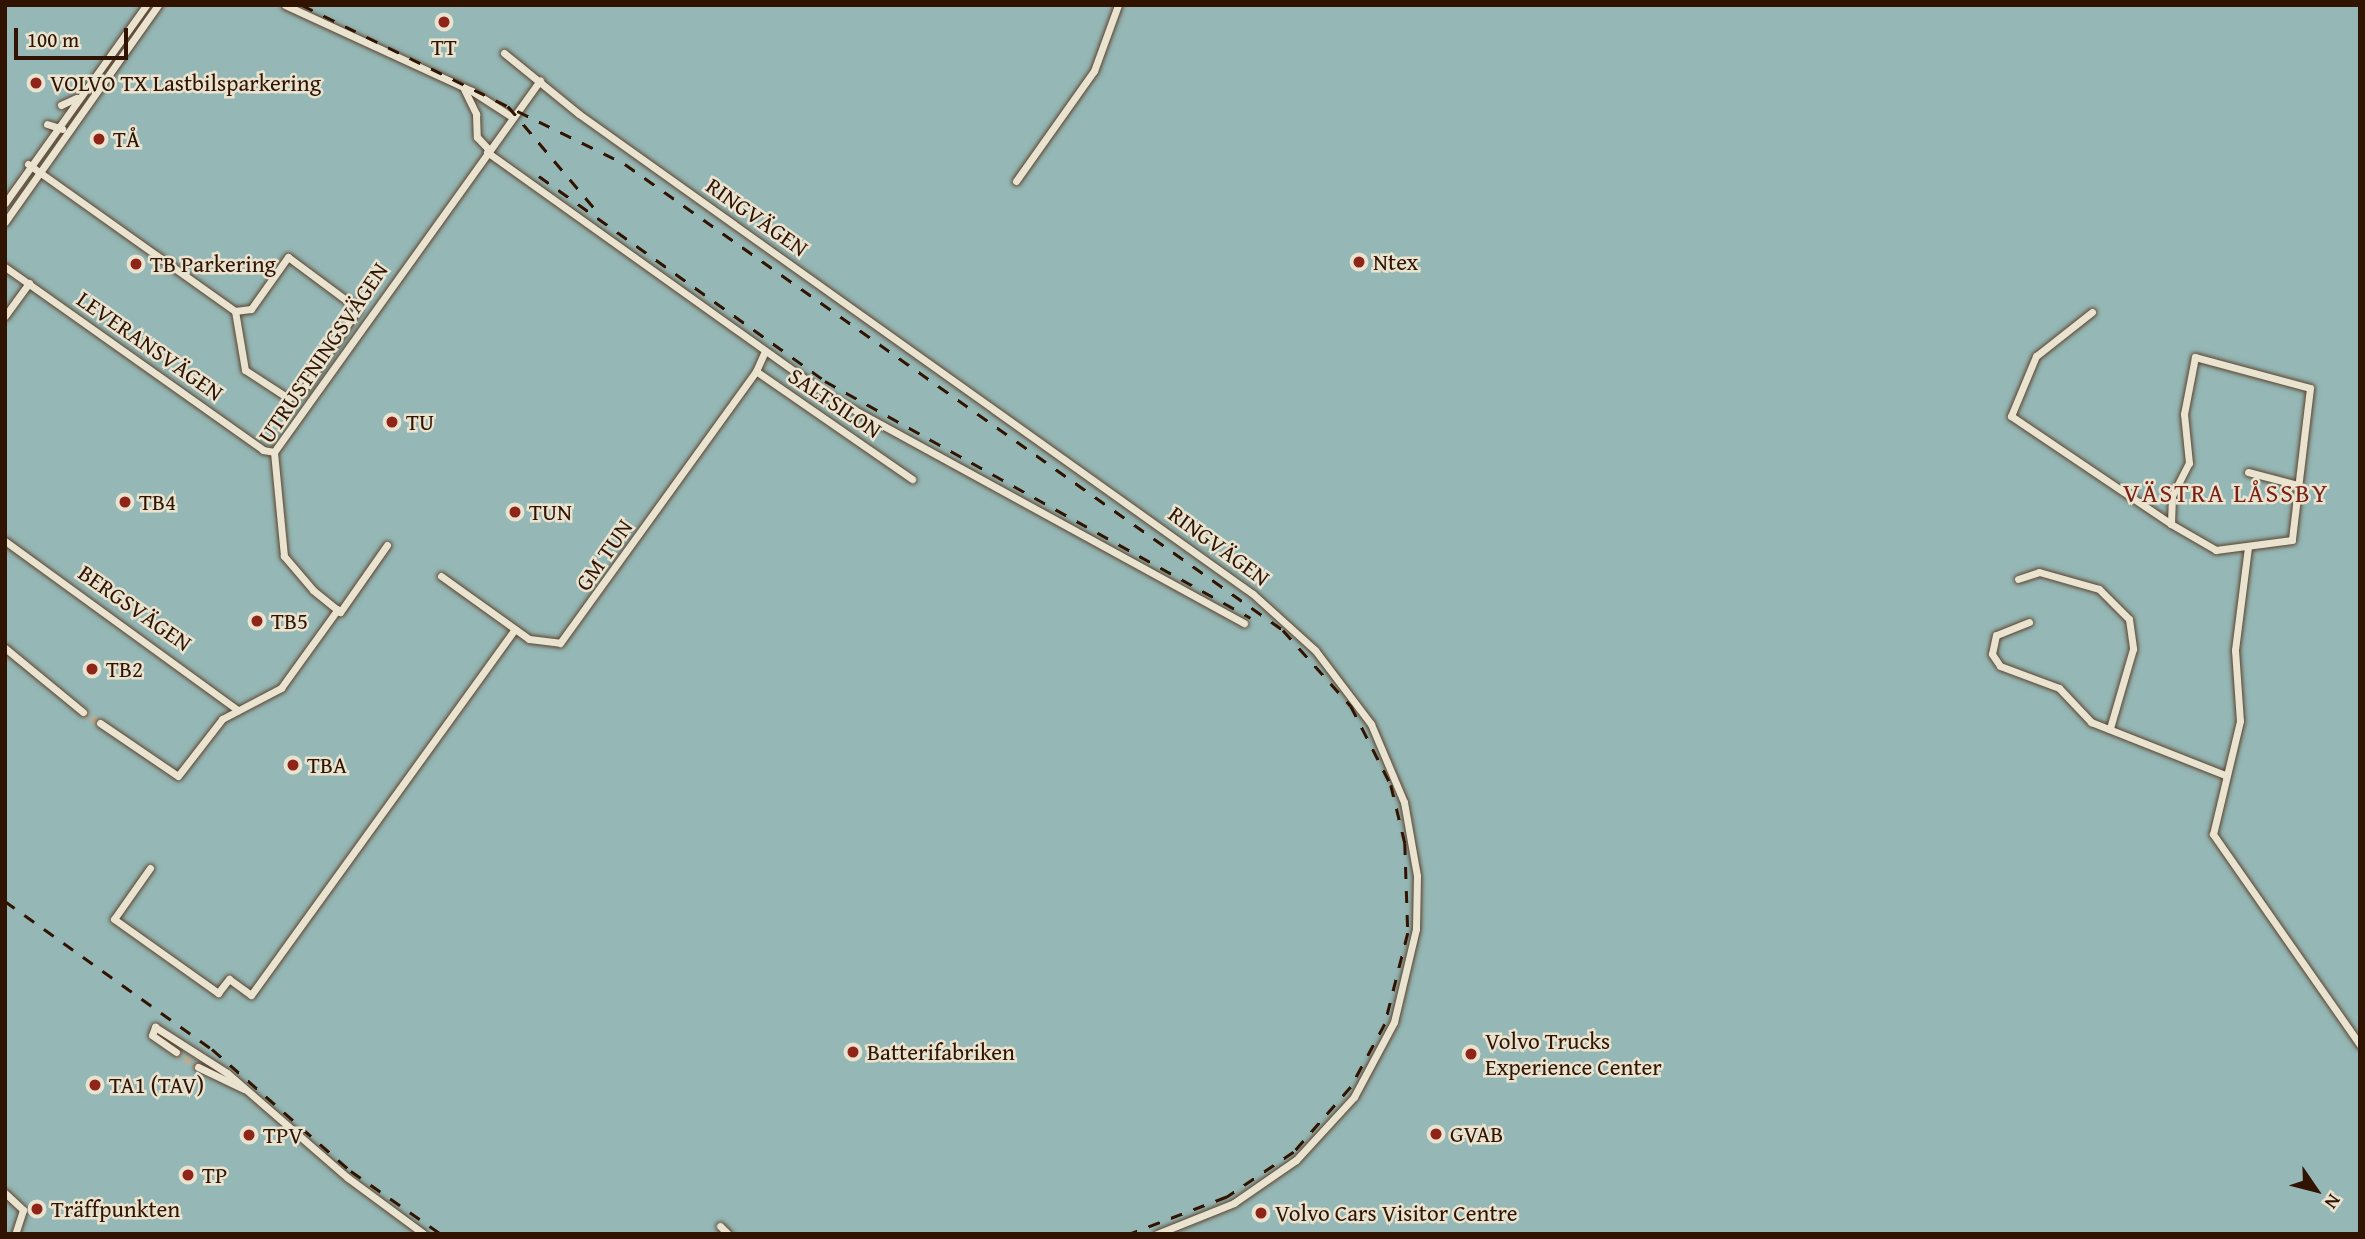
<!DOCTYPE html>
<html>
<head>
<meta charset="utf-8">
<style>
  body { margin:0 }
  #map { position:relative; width:2365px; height:1239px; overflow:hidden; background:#dfd4b6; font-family:"Gentium Book Plus",serif }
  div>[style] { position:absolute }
  .water>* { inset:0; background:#95b7b5; transform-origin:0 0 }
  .minor-tunnel>* { height:7px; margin-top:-3.5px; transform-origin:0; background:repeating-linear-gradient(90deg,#bcad92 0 7px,transparent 0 10.5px) }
  .roads { filter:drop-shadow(0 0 2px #5c432e) drop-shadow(0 0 2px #5c432e) }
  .minor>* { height:7px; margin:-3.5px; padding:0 3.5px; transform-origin:3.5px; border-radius:3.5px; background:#eae3d0 }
  .rail>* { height:2.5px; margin-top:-1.25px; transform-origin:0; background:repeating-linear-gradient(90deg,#301300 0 12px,transparent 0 24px) }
  .dots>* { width:19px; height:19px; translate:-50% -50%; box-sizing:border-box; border:4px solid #eae3d0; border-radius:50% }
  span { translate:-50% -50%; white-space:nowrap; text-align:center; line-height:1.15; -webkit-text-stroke:5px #eae3d0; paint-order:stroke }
  .poi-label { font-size:23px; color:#301300 }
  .left { translate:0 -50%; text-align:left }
  .street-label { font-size:23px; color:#301300 }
  .quarter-label { font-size:26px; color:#7a1f14; letter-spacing:2px }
  .frame { position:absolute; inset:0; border:7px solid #301300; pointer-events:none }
  .north { position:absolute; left:2281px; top:1155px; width:70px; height:70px; -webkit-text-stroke:5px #eae3d0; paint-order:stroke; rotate:125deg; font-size:19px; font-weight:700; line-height:28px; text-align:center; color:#301300 }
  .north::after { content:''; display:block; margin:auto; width:24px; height:32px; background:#301300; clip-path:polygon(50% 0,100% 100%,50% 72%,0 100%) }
  .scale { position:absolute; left:14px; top:28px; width:114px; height:32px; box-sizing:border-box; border:4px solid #301300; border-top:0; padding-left:9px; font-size:21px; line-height:24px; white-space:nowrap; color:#301300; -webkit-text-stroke:5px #eae3d0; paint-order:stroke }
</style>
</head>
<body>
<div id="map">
  <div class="water">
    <div style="left:5px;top:5px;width:2355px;height:1229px"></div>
  </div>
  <div class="minor-tunnel">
    <div style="left:83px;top:712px;width:20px;rotate:33deg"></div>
    <div style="left:176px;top:1052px;width:27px;rotate:34deg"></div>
  </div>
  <div class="roads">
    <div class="minor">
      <div style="left:285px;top:5px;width:206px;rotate:24.7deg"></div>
      <div style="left:472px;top:91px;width:48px;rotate:33deg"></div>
      <div style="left:504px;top:53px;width:97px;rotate:39.1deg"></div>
      <div style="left:579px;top:114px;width:827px;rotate:35.46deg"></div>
      <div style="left:1253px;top:594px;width:84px;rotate:42.1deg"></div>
      <div style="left:1315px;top:650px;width:93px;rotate:52.9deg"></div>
      <div style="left:1371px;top:724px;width:85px;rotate:67.1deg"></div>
      <div style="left:1404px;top:802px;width:75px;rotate:80deg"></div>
      <div style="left:1417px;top:876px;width:53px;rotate:91.1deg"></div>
      <div style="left:1416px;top:929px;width:96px;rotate:103.3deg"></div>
      <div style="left:1394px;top:1022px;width:85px;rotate:118.1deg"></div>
      <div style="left:1354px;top:1097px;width:86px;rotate:132.6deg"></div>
      <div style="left:1296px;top:1160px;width:75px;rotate:145.3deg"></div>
      <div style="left:1234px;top:1203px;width:83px;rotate:158.1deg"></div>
      <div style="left:464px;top:89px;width:28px;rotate:64deg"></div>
      <div style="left:476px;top:114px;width:23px;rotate:88deg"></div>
      <div style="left:477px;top:137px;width:16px;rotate:47deg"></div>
      <div style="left:61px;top:105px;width:17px;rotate:-25deg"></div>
      <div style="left:47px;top:124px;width:16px;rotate:18deg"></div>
      <div style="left:487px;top:152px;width:422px;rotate:35.5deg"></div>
      <div style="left:831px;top:397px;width:471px;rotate:28.7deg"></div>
      <div style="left:28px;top:164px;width:254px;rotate:35.4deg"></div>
      <div style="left:235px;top:311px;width:16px;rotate:-7deg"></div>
      <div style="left:251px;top:309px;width:64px;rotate:-54.6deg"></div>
      <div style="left:288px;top:257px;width:87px;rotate:36.6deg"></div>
      <div style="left:358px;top:309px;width:99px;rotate:124.3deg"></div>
      <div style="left:302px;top:391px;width:16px;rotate:153deg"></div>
      <div style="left:288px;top:398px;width:51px;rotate:-146.9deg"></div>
      <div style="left:245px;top:370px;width:60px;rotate:-99.6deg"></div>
      <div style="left:1016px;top:181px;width:135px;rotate:-54.7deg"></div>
      <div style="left:1094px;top:71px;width:70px;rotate:-70deg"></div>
      <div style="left:5px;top:203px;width:243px;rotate:-54.5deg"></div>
      <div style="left:5px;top:222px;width:266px;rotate:-54.8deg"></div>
      <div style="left:5px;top:267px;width:316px;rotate:35.3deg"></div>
      <div style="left:263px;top:450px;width:11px;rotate:10deg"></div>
      <div style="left:2092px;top:312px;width:71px;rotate:141.8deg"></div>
      <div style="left:2036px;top:356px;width:65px;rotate:112.6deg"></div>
      <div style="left:2011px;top:416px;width:193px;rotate:34deg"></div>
      <div style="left:2171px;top:524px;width:28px;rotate:-88deg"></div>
      <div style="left:2172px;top:496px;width:37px;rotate:-63deg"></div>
      <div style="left:2189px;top:463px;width:49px;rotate:-95.8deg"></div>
      <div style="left:2184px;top:414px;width:58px;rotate:-79.1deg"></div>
      <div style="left:2195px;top:357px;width:119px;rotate:15.1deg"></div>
      <div style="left:2310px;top:388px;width:153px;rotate:96.8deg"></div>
      <div style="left:2292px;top:540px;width:77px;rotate:172.5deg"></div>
      <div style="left:2216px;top:550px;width:52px;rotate:-150deg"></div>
      <div style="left:5px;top:316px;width:41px;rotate:-54deg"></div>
      <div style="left:765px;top:351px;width:22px;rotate:114deg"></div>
      <div style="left:756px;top:371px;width:190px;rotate:34.7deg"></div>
      <div style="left:2248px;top:472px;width:52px;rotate:14.6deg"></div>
      <div style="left:5px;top:541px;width:288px;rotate:36deg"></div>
      <div style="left:387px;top:545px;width:82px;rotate:125deg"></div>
      <div style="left:340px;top:612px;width:35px;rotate:-141deg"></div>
      <div style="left:313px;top:590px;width:45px;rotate:-130.5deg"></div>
      <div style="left:284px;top:556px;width:104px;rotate:-95.5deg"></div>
      <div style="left:274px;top:452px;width:457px;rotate:-54.4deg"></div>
      <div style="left:2248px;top:547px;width:104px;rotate:97.2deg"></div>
      <div style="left:2235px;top:650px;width:71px;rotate:86deg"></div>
      <div style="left:2240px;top:721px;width:116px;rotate:103.4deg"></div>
      <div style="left:2213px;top:834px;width:257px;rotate:55.1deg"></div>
      <div style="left:441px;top:576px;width:108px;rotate:35.6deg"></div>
      <div style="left:529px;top:639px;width:31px;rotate:7deg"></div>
      <div style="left:560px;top:643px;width:335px;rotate:-54.2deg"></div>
      <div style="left:2018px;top:579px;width:22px;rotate:-18deg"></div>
      <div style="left:2039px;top:572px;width:62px;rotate:15.8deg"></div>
      <div style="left:2099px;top:589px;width:42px;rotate:45deg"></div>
      <div style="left:2129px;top:619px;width:30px;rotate:82deg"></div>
      <div style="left:2133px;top:649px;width:82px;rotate:106.2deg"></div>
      <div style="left:2029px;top:622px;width:35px;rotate:158deg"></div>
      <div style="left:1996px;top:635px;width:19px;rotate:102deg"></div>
      <div style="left:1992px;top:654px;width:14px;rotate:56deg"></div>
      <div style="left:2000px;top:666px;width:63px;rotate:20.4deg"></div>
      <div style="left:2059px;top:688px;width:47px;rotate:46.7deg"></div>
      <div style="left:2091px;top:722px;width:144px;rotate:21.6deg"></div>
      <div style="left:5px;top:648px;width:101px;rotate:39.4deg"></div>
      <div style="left:100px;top:723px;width:94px;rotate:34.2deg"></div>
      <div style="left:178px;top:776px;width:72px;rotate:-52.3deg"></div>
      <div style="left:222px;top:719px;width:67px;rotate:-27.7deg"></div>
      <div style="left:281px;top:688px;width:97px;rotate:-54.2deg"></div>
      <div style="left:150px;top:868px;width:62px;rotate:125.2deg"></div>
      <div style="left:114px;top:919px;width:128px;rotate:35.4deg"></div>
      <div style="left:218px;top:993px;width:18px;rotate:-52deg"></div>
      <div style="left:229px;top:979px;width:27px;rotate:36deg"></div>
      <div style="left:251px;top:995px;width:451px;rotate:-54.2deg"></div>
      <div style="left:176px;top:1052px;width:29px;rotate:-145deg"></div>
      <div style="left:152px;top:1035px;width:9px;rotate:-69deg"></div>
      <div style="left:155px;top:1027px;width:85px;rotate:32.6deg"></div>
      <div style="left:227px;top:1073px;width:160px;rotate:41deg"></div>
      <div style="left:348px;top:1178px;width:94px;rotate:36.4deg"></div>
      <div style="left:198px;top:1067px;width:51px;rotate:25.6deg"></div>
      <div style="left:5px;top:1193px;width:25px;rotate:43deg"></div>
      <div style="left:23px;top:1210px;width:25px;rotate:108deg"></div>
      <div style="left:720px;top:1226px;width:11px;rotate:45deg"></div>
    </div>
  </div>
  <div class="rail">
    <div style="left:302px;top:5px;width:360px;rotate:26.2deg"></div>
    <div style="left:625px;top:164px;width:806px;rotate:35.31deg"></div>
    <div style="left:1283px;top:630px;width:102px;rotate:48.2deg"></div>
    <div style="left:1351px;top:706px;width:89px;rotate:63.1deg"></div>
    <div style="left:1391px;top:785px;width:60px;rotate:76.4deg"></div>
    <div style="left:1405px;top:843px;width:90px;rotate:88.1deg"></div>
    <div style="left:1408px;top:933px;width:94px;rotate:104.2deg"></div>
    <div style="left:1385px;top:1024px;width:72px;rotate:118.4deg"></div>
    <div style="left:1351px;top:1087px;width:86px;rotate:131.2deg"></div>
    <div style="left:1294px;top:1152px;width:81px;rotate:146.1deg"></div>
    <div style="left:1227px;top:1197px;width:104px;rotate:159.1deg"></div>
    <div style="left:508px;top:106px;width:136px;rotate:49.8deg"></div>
    <div style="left:539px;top:176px;width:352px;rotate:35.6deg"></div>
    <div style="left:825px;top:381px;width:487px;rotate:29.1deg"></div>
    <div style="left:5px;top:901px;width:254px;rotate:35.6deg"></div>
    <div style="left:212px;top:1049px;width:185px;rotate:41.3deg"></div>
    <div style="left:351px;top:1171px;width:110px;rotate:35deg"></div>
  </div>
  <div class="dots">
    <div style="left:444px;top:22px;background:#8f2418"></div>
    <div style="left:36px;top:83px;background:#8f2418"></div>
    <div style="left:99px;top:139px;background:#8f2418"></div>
    <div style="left:1359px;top:262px;background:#8f2418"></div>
    <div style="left:136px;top:264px;background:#8f2418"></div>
    <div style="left:392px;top:422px;background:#8f2418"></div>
    <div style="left:125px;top:502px;background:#8f2418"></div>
    <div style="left:515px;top:512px;background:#8f2418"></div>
    <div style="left:257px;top:621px;background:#8f2418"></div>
    <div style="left:92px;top:669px;background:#8f2418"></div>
    <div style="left:293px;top:765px;background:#8f2418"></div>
    <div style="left:853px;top:1052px;background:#8f2418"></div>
    <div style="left:1471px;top:1054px;background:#8f2418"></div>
    <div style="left:95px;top:1085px;background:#8f2418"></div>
    <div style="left:1436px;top:1134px;background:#8f2418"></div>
    <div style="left:249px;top:1135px;background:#8f2418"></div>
    <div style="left:188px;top:1175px;background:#8f2418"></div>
    <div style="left:37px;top:1209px;background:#8f2418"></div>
    <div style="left:1261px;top:1213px;background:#8f2418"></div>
  </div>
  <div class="poi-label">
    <span style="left:444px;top:47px">TT</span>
    <span class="left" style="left:50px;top:83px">VOLVO TX Lastbilsparkering</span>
    <span class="left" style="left:113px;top:139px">TÅ</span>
    <span class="left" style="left:1373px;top:262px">Ntex</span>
    <span class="left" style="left:150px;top:264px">TB Parkering</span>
    <span class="left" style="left:406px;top:422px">TU</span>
    <span class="left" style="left:139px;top:502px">TB4</span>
    <span class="left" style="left:529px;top:512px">TUN</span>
    <span class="left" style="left:271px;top:621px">TB5</span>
    <span class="left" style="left:106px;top:669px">TB2</span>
    <span class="left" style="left:307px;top:765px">TBA</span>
    <span class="left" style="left:1485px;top:1054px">Volvo Trucks<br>Experience Center</span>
    <span class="left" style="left:867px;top:1052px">Batterifabriken</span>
    <span class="left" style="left:109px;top:1085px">TA1 (TAV)</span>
    <span class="left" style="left:1450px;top:1134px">GVAB</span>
    <span class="left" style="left:263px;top:1135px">TPV</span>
    <span class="left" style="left:202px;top:1175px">TP</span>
    <span class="left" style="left:51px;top:1209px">Träffpunkten</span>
    <span class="left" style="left:1275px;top:1213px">Volvo Cars Visitor Centre</span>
  </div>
  <div class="street-label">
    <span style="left:757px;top:217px;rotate:35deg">RINGVÄGEN</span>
    <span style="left:150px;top:346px;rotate:35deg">LEVERANSVÄGEN</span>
    <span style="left:323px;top:353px;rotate:-56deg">UTRUSTNINGSVÄGEN</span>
    <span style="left:835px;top:403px;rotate:34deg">SALTSILON</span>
    <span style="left:1219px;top:546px;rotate:36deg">RINGVÄGEN</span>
    <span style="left:604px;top:555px;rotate:-55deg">GM TUN</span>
    <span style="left:135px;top:608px;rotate:35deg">BERGSVÄGEN</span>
  </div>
  <div class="quarter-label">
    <span style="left:2226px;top:493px">VÄSTRA LÅSSBY</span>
  </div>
  <div class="frame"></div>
  <div class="north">N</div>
  <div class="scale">100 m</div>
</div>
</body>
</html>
